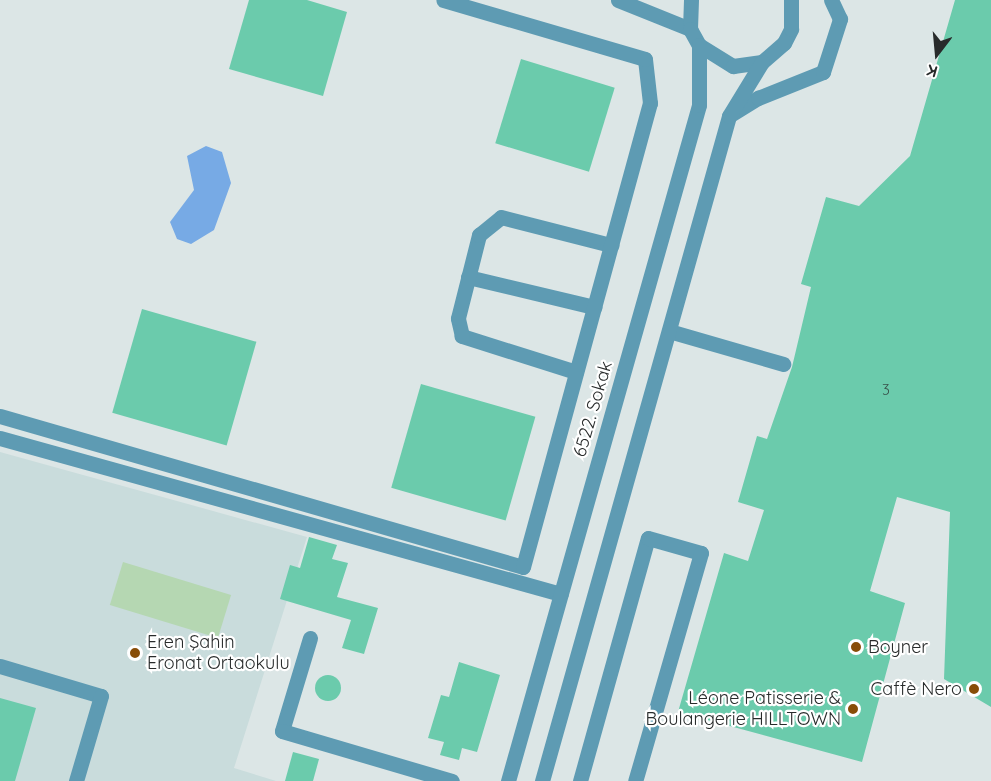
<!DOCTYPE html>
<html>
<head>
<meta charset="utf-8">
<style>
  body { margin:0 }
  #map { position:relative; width:991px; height:781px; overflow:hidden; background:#dce6e6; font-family:Quicksand,sans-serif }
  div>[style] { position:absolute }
  .built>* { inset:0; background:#c9dcdc }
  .green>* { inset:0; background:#b5d7b2; transform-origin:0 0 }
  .water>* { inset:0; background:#77aae5 }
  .building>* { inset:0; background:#6bcbac; transform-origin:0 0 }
  .round { border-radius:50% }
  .minor>* { height:15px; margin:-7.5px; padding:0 7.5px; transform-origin:7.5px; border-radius:7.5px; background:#5e9bb3 }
  .dots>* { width:16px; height:16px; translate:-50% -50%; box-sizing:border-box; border:3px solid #fff; border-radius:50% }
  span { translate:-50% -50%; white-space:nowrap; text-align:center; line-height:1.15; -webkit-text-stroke:4.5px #fff; paint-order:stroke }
  .number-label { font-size:15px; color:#39534b }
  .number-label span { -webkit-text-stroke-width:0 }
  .street-label { font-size:18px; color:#282b2b }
  .poi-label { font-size:18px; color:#282b2b }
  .left { translate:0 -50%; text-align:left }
  .right { translate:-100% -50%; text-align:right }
  .north { position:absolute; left:907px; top:24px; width:60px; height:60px; -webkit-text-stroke:4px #fff; paint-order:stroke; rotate:196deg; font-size:16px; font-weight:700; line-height:24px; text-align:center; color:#282b2b }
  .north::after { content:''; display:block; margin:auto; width:21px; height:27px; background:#282b2b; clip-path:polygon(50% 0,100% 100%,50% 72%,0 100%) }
</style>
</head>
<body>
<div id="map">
  <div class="built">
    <div style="clip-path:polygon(0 452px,307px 537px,234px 768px,276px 781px,0 781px)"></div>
  </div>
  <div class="green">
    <div style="left:123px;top:562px;width:113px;height:45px;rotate:17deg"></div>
  </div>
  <div class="water">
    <div style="clip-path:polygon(206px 146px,222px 152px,231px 183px,214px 230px,191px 244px,177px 239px,170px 222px,194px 190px,187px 156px)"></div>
  </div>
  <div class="building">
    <div style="clip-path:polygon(249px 0,307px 0,347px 12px,323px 96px,229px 69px)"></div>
    <div style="clip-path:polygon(955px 0,991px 0,991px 707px,944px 679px,950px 512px,897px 497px,870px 591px,905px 603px,862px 762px,678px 712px,724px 553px,748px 561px,764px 510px,738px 502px,757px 436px,767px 439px,792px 367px,811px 287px,801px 284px,826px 197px,859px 206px,910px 156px)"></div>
    <div style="left:521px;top:59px;width:98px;height:88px;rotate:17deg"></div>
    <div style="left:142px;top:309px;width:119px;height:108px;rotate:16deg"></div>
    <div style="left:421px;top:384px;width:119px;height:108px;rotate:16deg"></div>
    <div style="clip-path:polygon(309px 537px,337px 545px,332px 559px,348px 563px,337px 597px,378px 608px,364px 654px,342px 648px,351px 620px,280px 599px,290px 565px,300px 568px)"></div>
    <div style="clip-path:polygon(459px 662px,500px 675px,477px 752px,462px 748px,459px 760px,440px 755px,444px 742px,428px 738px,441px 695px,449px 697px)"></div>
    <div class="round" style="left:315px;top:675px;width:26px;height:26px"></div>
    <div style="clip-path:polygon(0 698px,36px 708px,15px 781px,0 781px)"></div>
    <div style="clip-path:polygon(293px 752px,319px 759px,313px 781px,285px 781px)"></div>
  </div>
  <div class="minor">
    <div style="left:618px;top:0;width:78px;rotate:21.9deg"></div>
    <div style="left:691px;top:0;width:29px;rotate:92deg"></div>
    <div style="left:690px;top:29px;width:18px;rotate:61deg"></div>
    <div style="left:699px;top:45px;width:40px;rotate:32deg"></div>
    <div style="left:733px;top:66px;width:29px;rotate:-8deg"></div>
    <div style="left:762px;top:62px;width:29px;rotate:-41deg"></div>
    <div style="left:784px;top:43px;width:16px;rotate:-63deg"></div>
    <div style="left:791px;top:29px;width:29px;rotate:-90deg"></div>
    <div style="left:732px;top:114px;width:31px;rotate:-32deg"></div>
    <div style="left:758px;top:98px;width:70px;rotate:-21.8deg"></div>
    <div style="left:823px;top:72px;width:56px;rotate:-72.2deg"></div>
    <div style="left:840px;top:19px;width:21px;rotate:-115deg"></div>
    <div style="left:468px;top:277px;width:130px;rotate:13.4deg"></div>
    <div style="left:669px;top:331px;width:119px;rotate:16.1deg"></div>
    <div style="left:576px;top:372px;width:120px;rotate:-162.5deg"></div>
    <div style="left:462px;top:336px;width:18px;rotate:-103deg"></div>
    <div style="left:458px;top:318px;width:86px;rotate:-75.8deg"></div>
    <div style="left:479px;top:235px;width:28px;rotate:-39deg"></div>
    <div style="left:501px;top:217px;width:114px;rotate:14.3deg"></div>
    <div style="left:0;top:416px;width:544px;rotate:16.1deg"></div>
    <div style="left:523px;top:567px;width:481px;rotate:-74.7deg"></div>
    <div style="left:650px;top:103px;width:44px;rotate:-96.5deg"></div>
    <div style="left:645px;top:59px;width:210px;rotate:-163.7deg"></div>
    <div style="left:0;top:438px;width:582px;rotate:15.54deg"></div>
    <div style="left:310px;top:638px;width:97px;rotate:106.8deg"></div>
    <div style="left:282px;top:731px;width:177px;rotate:16.4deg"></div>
    <div style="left:0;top:666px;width:105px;rotate:16.5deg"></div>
    <div style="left:101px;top:696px;width:89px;rotate:106.4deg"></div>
    <div style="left:508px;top:781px;width:702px;rotate:-74.22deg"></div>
    <div style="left:699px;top:105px;width:60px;rotate:-90deg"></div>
    <div style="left:542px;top:781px;width:691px;rotate:-74.29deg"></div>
    <div style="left:729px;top:116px;width:63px;rotate:-58.6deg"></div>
    <div style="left:580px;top:781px;width:252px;rotate:-74.4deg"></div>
    <div style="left:648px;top:538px;width:55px;rotate:15.8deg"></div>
    <div style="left:701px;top:553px;width:237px;rotate:106.1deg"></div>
  </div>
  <div class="dots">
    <div style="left:856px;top:647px;background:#884d07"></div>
    <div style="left:135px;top:653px;background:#884d07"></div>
    <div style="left:974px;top:689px;background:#884d07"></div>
    <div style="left:853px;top:709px;background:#884d07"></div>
  </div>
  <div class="number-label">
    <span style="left:886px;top:390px">3</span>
  </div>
  <div class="street-label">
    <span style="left:593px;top:409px;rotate:-74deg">6522. Sokak</span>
  </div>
  <div class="poi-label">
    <span class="left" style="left:147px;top:653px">Eren Şahin<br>Eronat Ortaokulu</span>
    <span class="left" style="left:868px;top:647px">Boyner</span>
    <span class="right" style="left:962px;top:689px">Caffè Nero</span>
    <span class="right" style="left:841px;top:709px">Léone Patisserie &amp;<br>Boulangerie HILLTOWN</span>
  </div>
  <div class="north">K</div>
</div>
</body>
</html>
